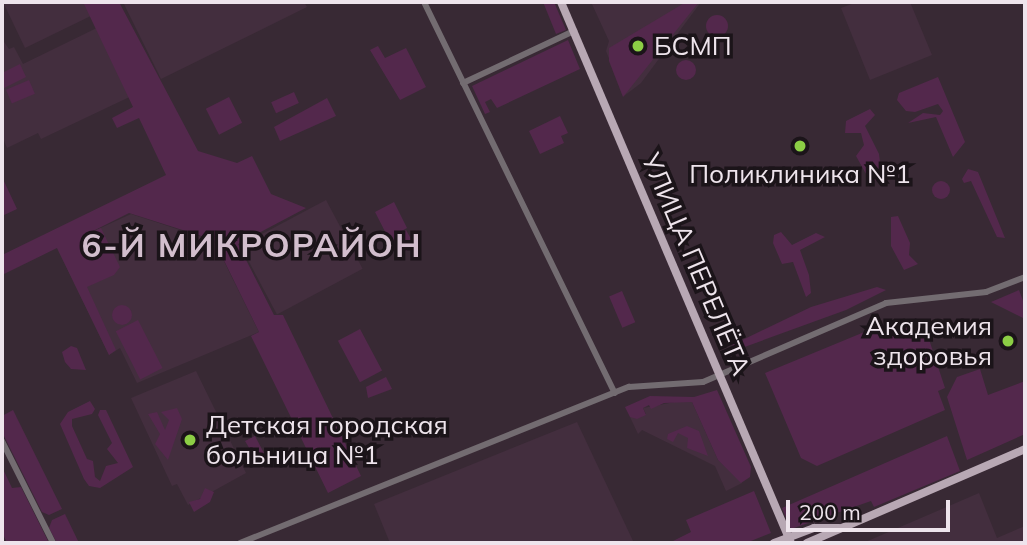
<!DOCTYPE html>
<html>
<head>
<meta charset="utf-8">
<style>
  body { margin:0 }
  #map { position:relative; width:1027px; height:545px; overflow:hidden; background:#382934; font-family:Mulish,sans-serif }
  div>[style] { position:absolute }
  .built>* { inset:0; background:#432e3e; transform-origin:0 0 }
  .green>* { inset:0; background:#53284c; transform-origin:0 0 }
  .round { border-radius:50% }
  .minor>* { height:6px; margin:-3px; padding:0 3px; transform-origin:3px; border-radius:3px; background:#736c71 }
  .major>* { height:8px; margin:-4px; padding:0 4px; transform-origin:4px; border-radius:4px; background:#b8a8b4 }
  .dots>* { width:19px; height:19px; translate:-50% -50%; box-sizing:border-box; border:4px solid #1b1419; border-radius:50% }
  span { translate:-50% -50%; white-space:nowrap; text-align:center; line-height:1.15; -webkit-text-stroke:7px #1b1419; paint-order:stroke }
  .poi-label { font-size:26px; color:#eee4ec }
  .left { translate:0 -50%; text-align:left }
  .right { translate:-100% -50%; text-align:right }
  .street-label { font-size:26px; color:#eee4ec }
  .district-label { font-size:33px; color:#d2becd; font-weight:700; letter-spacing:2px }
  .frame { position:absolute; inset:0; border:4px solid #eee4ec; pointer-events:none }
  .scale { position:absolute; left:786px; top:500px; width:164px; height:32px; box-sizing:border-box; border:4px solid #eee4ec; border-top:0; padding-left:9px; font-size:21px; line-height:24px; white-space:nowrap; color:#eee4ec; -webkit-text-stroke:5px #1b1419; paint-order:stroke }
</style>
</head>
<body>
<div id="map">
  <div class="built">
    <div style="clip-path:polygon(3px 2px,97px 2px,101px 11px,25px 48px)"></div>
    <div style="clip-path:polygon(123px 2px,304px 2px,307px 7px,161px 79px)"></div>
    <div style="clip-path:polygon(591px 2px,701px 2px,641px 83px,624px 96px,606px 51px,609px 41px)"></div>
    <div style="clip-path:polygon(857px 2px,910px 2px,932px 55px,870px 80px,841px 8px)"></div>
    <div style="clip-path:polygon(107px 23px,140px 92px,41px 139px,38px 133px,7px 148px,2px 136px,2px 39px,9px 49px,14px 47px,23px 64px)"></div>
    <div style="left:326px;top:200px;width:78px;height:97px;rotate:62deg"></div>
    <div style="clip-path:polygon(131px 214px,214px 241px,259px 332px,137px 383px,120px 348px,109px 355px,57px 248px)"></div>
    <div style="clip-path:polygon(196px 371px,246px 473px,188px 505px,177px 484px,172px 486px,131px 398px)"></div>
    <div style="clip-path:polygon(685px 400px,692px 402px,718px 460px,742px 483px,726px 491px,715px 466px,642px 430px,638px 434px,630px 417px,646px 414px,643px 408px)"></div>
    <div style="clip-path:polygon(577px 422px,634px 543px,390px 543px,374px 504px)"></div>
    <div style="clip-path:polygon(979px 493px,997px 538px,1025px 526px,1025px 543px,863px 543px)"></div>
  </div>
  <div class="green">
    <div style="clip-path:polygon(83px 2px,119px 2px,198px 151px,237px 163px,252px 156px,271px 194px,306px 208px,238px 244px,274px 315px,283px 315px,361px 476px,328px 493px,251px 336px,259px 332px,214px 240px,129px 213px,87px 234px,101px 228px,120px 267px,114px 275px,87px 287px,116px 350px,109px 355px,57px 248px,2px 275px,2px 255px,166px 175px,139px 118px,117px 128px,112px 118px,133px 107px)"></div>
    <div style="clip-path:polygon(543px 2px,554px 2px,566px 30px,556px 34px)"></div>
    <div style="clip-path:polygon(686px 2px,699px 2px,623px 97px,609px 61px,609px 48px)"></div>
    <div class="round" style="left:706px;top:15px;width:22px;height:22px"></div>
    <div style="clip-path:polygon(568px 40px,580px 69px,497px 108px,491px 99px,485px 102px,490px 112px,485px 114px,472px 86px)"></div>
    <div style="clip-path:polygon(378px 46px,385px 58px,406px 48px,426px 87px,400px 100px,370px 50px)"></div>
    <div class="round" style="left:676px;top:60px;width:20px;height:20px"></div>
    <div style="clip-path:polygon(20px 64px,26px 77px,4px 88px,2px 73px)"></div>
    <div style="clip-path:polygon(938px 77px,965px 142px,953px 157px,936px 117px,908px 123px,923px 113px,940px 115px,943px 111px,938px 104px,915px 112px,906px 111px,897px 100px,899px 93px)"></div>
    <div style="left:29px;top:80px;width:15px;height:25px;rotate:67deg"></div>
    <div style="left:294px;top:92px;width:12px;height:25px;rotate:66deg"></div>
    <div style="left:229px;top:97px;width:29px;height:26px;rotate:63deg"></div>
    <div style="clip-path:polygon(327px 98px,336px 116px,280px 141px,274px 127px)"></div>
    <div style="clip-path:polygon(870px 109px,875px 115px,865px 126px,879px 154px,881px 170px,879px 180px,870px 181px,856px 156px,864px 145px,861px 133px,845px 133px,846px 121px)"></div>
    <div style="clip-path:polygon(560px 116px,568px 133px,561px 136px,564px 143px,540px 154px,529px 131px)"></div>
    <div style="clip-path:polygon(968px 169px,978px 172px,1005px 238px,997px 237px,971px 181px,964px 183px,962px 179px)"></div>
    <div style="clip-path:polygon(2px 177px,17px 209px,2px 216px)"></div>
    <div class="round" style="left:932px;top:181px;width:18px;height:18px"></div>
    <div style="clip-path:polygon(394px 202px,407px 228px,396px 234px,406px 230px,415px 246px,406px 251px,401px 242px,405px 251px,397px 255px,375px 212px)"></div>
    <div style="clip-path:polygon(898px 216px,910px 243px,909px 255px,918px 264px,904px 270px,891px 246px,891px 217px)"></div>
    <div style="clip-path:polygon(781px 232px,792px 245px,816px 233px,825px 237px,800px 250px,809px 275px,811px 293px,806px 297px,793px 262px,782px 264px,773px 243px,774px 235px)"></div>
    <div style="clip-path:polygon(877px 287px,886px 290px,846px 310px,739px 349px,732px 345px,811px 307px)"></div>
    <div style="clip-path:polygon(1019px 290px,1025px 306px,1025px 319px,991px 302px)"></div>
    <div style="left:622px;top:291px;width:34px;height:14px;rotate:67deg"></div>
    <div class="round" style="left:112px;top:305px;width:20px;height:20px"></div>
    <div style="left:138px;top:320px;width:54px;height:25px;rotate:63deg"></div>
    <div style="clip-path:polygon(891px 321px,896px 332px,923px 321px,945px 388px,938px 391px,945px 410px,817px 466px,801px 458px,765px 373px)"></div>
    <div style="left:360px;top:329px;width:47px;height:25px;rotate:62deg"></div>
    <div style="clip-path:polygon(71px 346px,77px 348px,86px 370px,71px 369px,65px 362px,62px 352px)"></div>
    <div style="clip-path:polygon(980px 369px,988px 395px,1025px 381px,1025px 434px,967px 460px,947px 397px,957px 377px)"></div>
    <div style="clip-path:polygon(386px 377px,392px 389px,368px 398px,366px 387px)"></div>
    <div style="clip-path:polygon(717px 390px,751px 467px,750px 477px,741px 483px,718px 460px,692px 402px,664px 403px,651px 409px,649px 405px,643px 408px,646px 415px,637px 419px,630px 417px,625px 407px,650px 396px,694px 397px)"></div>
    <div style="clip-path:polygon(90px 401px,95px 409px,92px 414px,72px 419px,72px 426px,87px 459px,93px 461px,95px 477px,100px 481px,106px 466px,118px 463px,107px 449px,112px 443px,98px 415px,100px 410px,106px 410px,133px 467px,100px 488px,89px 486px,84px 479px,60px 424px,68px 412px)"></div>
    <div style="clip-path:polygon(177px 408px,182px 419px,168px 460px,155px 444px,160px 434px,148px 414px,157px 412px,165px 430px,169px 420px,161px 412px)"></div>
    <div style="clip-path:polygon(13px 410px,62px 509px,49px 515px,42px 512px,2px 432px,2px 416px)"></div>
    <div style="clip-path:polygon(687px 426px,699px 431px,708px 456px,687px 448px,688px 438px,678px 433px,673px 442px,667px 439px,668px 434px)"></div>
    <div style="clip-path:polygon(255px 436px,265px 455px,257px 461px,245px 441px)"></div>
    <div style="clip-path:polygon(947px 436px,960px 471px,874px 507px,871px 501px,791px 529px,782px 508px)"></div>
    <div style="clip-path:polygon(2px 467px,12px 488px,21px 487px,49px 543px,7px 543px,2px 532px)"></div>
    <div style="clip-path:polygon(205px 488px,214px 492px,210px 502px,194px 512px,189px 502px,200px 499px)"></div>
    <div style="clip-path:polygon(754px 491px,771px 533px,746px 543px,669px 543px,691px 532px,686px 520px)"></div>
    <div style="clip-path:polygon(65px 514px,79px 543px,57px 543px,49px 528px,52px 520px)"></div>
  </div>
  <div class="minor">
    <div style="left:424px;top:2px;width:435px;rotate:64deg"></div>
    <div style="left:463px;top:83px;width:123px;rotate:-25.1deg"></div>
    <div style="left:2px;top:441px;width:114px;rotate:63.4deg"></div>
    <div style="left:240px;top:543px;width:419px;rotate:-21.9deg"></div>
    <div style="left:629px;top:387px;width:74px;rotate:-3.9deg"></div>
    <div style="left:703px;top:382px;width:199px;rotate:-23.3deg"></div>
    <div style="left:886px;top:303px;width:101px;rotate:-6.3deg"></div>
    <div style="left:986px;top:292px;width:42px;rotate:-21deg"></div>
  </div>
  <div class="major">
    <div style="left:561px;top:2px;width:588px;rotate:66.97deg"></div>
    <div style="left:774px;top:543px;width:43px;rotate:-20.6deg"></div>
    <div style="left:814px;top:528px;width:25px"></div>
    <div style="left:807px;top:543px;width:237px;rotate:-23.3deg"></div>
  </div>
  <div class="dots">
    <div style="left:638px;top:46px;background:#8cce45"></div>
    <div style="left:800px;top:146px;background:#8cce45"></div>
    <div style="left:1008px;top:341px;background:#8cce45"></div>
    <div style="left:190px;top:440px;background:#8cce45"></div>
  </div>
  <div class="poi-label">
    <span class="left" style="left:654px;top:46px">БСМП</span>
    <span style="left:800px;top:174px">Поликлиника №1</span>
    <span class="right" style="left:992px;top:341px">Академия<br>здоровья</span>
    <span class="left" style="left:206px;top:440px">Детская городская<br>больница №1</span>
  </div>
  <div class="street-label">
    <span style="left:696px;top:264px;rotate:67deg">УЛИЦА ПЕРЕЛЁТА</span>
  </div>
  <div class="district-label">
    <span style="left:252px;top:245px">6-Й МИКРОРАЙОН</span>
  </div>
  <div class="frame"></div>
  <div class="scale">200 m</div>
</div>
</body>
</html>
